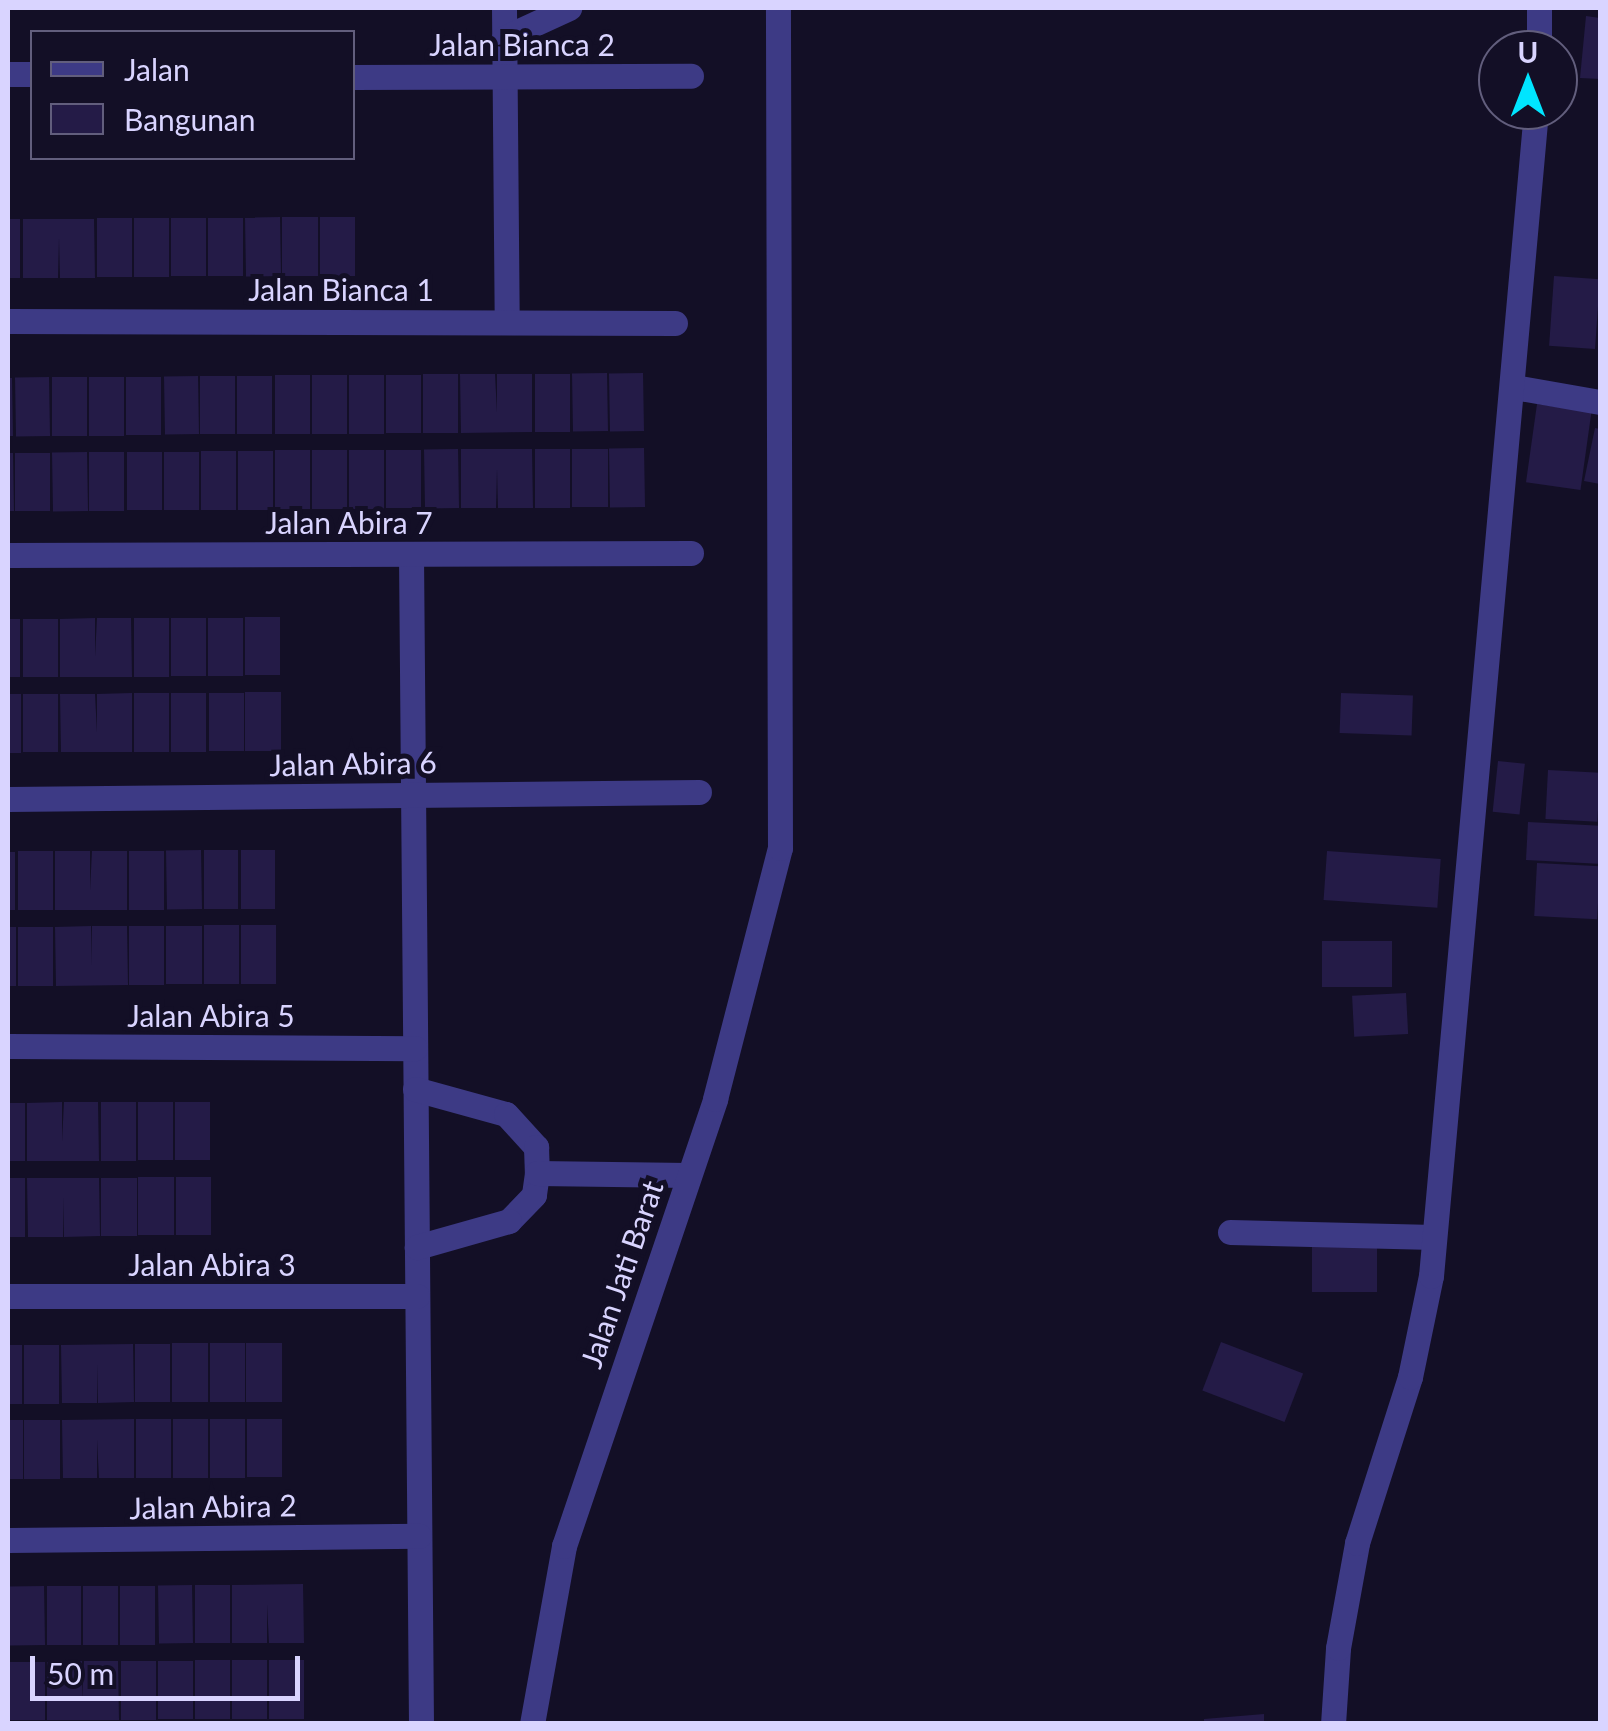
<!DOCTYPE html>
<html>
<head>
<meta charset="utf-8">
<style>
  body { margin:0 }
  #map { position:relative; width:1608px; height:1731px; overflow:hidden; background:#130f26; font-family:Lato,sans-serif }
  div>[style] { position:absolute }
  .building>* { inset:0; background:#241b47; transform-origin:0 0 }
  .street>* { height:25px; margin:-12.5px; padding:0 12.5px; transform-origin:12.5px; border-radius:12.5px; background:#3d3a85 }
  span { translate:-50% -50%; white-space:nowrap; text-align:center; line-height:1.15; -webkit-text-stroke:10px #130f26; paint-order:stroke }
  .street-label { font-size:30px; color:#d9d4ff }
  .frame { position:absolute; inset:0; border:10px solid #d9d4ff; pointer-events:none }
  .legend { position:absolute; left:30px; top:30px; width:325px; height:130px; box-sizing:border-box; background:#130f26; border:2px solid #625e7d; margin:0; padding:12px 18px; list-style:none; font-size:30px; color:#d9d4ff }
  .legend li { display:flex; align-items:center; gap:20px; height:50px }
  .legend b { width:50px; border:2px solid #625e7d }
  .north { position:absolute; left:1478px; top:30px; width:100px; height:100px; box-sizing:border-box; background:#130f26; border:2px solid #625e7d; border-radius:50%; rotate:0deg; font-size:28px; font-weight:700; line-height:40px; text-align:center; color:#d9d4ff }
  .north::after { content:''; display:block; margin:auto; width:35px; height:45px; background:#00e5ff; clip-path:polygon(50% 0,100% 100%,50% 72%,0 100%) }
  .scale { position:absolute; left:30px; top:1656px; width:270px; height:45px; box-sizing:border-box; border:5px solid #d9d4ff; border-top:0; padding-left:12px; font-size:30px; line-height:35px; white-space:nowrap; color:#d9d4ff; -webkit-text-stroke:8px #130f26; paint-order:stroke }
</style>
</head>
<body>
<div id="map">
  <div class="building">
    <div style="clip-path:polygon(1586px 16px,1600px 18px,1600px 79px,1580px 78px)"></div>
    <div style="left:280px;top:217px;width:59px;height:35px;rotate:89deg"></div>
    <div style="left:282px;top:217px;width:36px;height:59px"></div>
    <div style="left:320px;top:217px;width:35px;height:59px"></div>
    <div style="left:132px;top:218px;width:59px;height:35px;rotate:90deg"></div>
    <div style="left:134px;top:218px;width:35px;height:59px"></div>
    <div style="left:171px;top:218px;width:35px;height:58px"></div>
    <div style="left:208px;top:218px;width:35px;height:58px"></div>
    <div style="left:8px;top:219px;width:12px;height:59px"></div>
    <div style="clip-path:polygon(23px 219px,94px 219px,95px 278px,60px 278px,59px 238px,58px 278px,23px 278px)"></div>
    <div style="left:1554px;top:276px;width:46px;height:70px;rotate:4deg"></div>
    <div style="left:607px;top:373px;width:58px;height:35px;rotate:89deg"></div>
    <div style="left:643px;top:373px;width:58px;height:34px;rotate:89deg"></div>
    <div style="left:458px;top:374px;width:59px;height:35px;rotate:90deg"></div>
    <div style="clip-path:polygon(460px 374px,495px 374px,497px 413px,497px 374px,532px 374px,532px 432px,461px 433px)"></div>
    <div style="left:535px;top:374px;width:35px;height:58px"></div>
    <div style="left:275px;top:375px;width:35px;height:59px"></div>
    <div style="left:312px;top:375px;width:35px;height:59px"></div>
    <div style="left:349px;top:375px;width:35px;height:59px"></div>
    <div style="left:386px;top:375px;width:35px;height:58px"></div>
    <div style="left:198px;top:376px;width:58px;height:34px;rotate:89deg"></div>
    <div style="left:200px;top:376px;width:35px;height:58px"></div>
    <div style="left:237px;top:376px;width:35px;height:58px"></div>
    <div style="left:49px;top:377px;width:59px;height:34px;rotate:89deg"></div>
    <div style="left:52px;top:377px;width:35px;height:59px"></div>
    <div style="left:89px;top:377px;width:35px;height:59px"></div>
    <div style="left:126px;top:377px;width:35px;height:58px"></div>
    <div style="clip-path:polygon(8px 378px,12px 378px,13px 436px,8px 436px)"></div>
    <div style="left:1537px;top:404px;width:55px;height:79px;rotate:8deg"></div>
    <div style="clip-path:polygon(1595px 428px,1600px 429px,1600px 484px,1584px 481px)"></div>
    <div style="left:644px;top:448px;width:59px;height:35px;rotate:89deg"></div>
    <div style="left:458px;top:449px;width:59px;height:34px;rotate:89deg"></div>
    <div style="clip-path:polygon(461px 449px,532px 449px,533px 508px,498px 508px,497px 469px,496px 508px,461px 508px)"></div>
    <div style="left:535px;top:449px;width:35px;height:59px"></div>
    <div style="left:572px;top:449px;width:36px;height:58px"></div>
    <div style="left:310px;top:450px;width:59px;height:35px;rotate:90deg"></div>
    <div style="left:312px;top:450px;width:35px;height:59px"></div>
    <div style="left:349px;top:450px;width:35px;height:59px"></div>
    <div style="left:386px;top:450px;width:35px;height:58px"></div>
    <div style="left:236px;top:451px;width:59px;height:35px;rotate:90deg"></div>
    <div style="left:238px;top:451px;width:35px;height:59px"></div>
    <div style="left:87px;top:452px;width:59px;height:35px;rotate:89deg"></div>
    <div style="left:89px;top:452px;width:35px;height:59px"></div>
    <div style="left:127px;top:452px;width:35px;height:58px"></div>
    <div style="left:164px;top:452px;width:35px;height:58px"></div>
    <div style="clip-path:polygon(8px 453px,13px 453px,14px 511px,8px 511px)"></div>
    <div style="left:15px;top:453px;width:35px;height:58px"></div>
    <div style="left:245px;top:617px;width:35px;height:58px"></div>
    <div style="clip-path:polygon(95px 618px,95px 657px,97px 618px,131px 618px,132px 677px,60px 677px,60px 619px)"></div>
    <div style="left:134px;top:618px;width:35px;height:59px"></div>
    <div style="left:171px;top:618px;width:35px;height:58px"></div>
    <div style="left:208px;top:618px;width:35px;height:58px"></div>
    <div style="left:8px;top:619px;width:12px;height:58px"></div>
    <div style="left:23px;top:619px;width:35px;height:58px"></div>
    <div style="left:281px;top:692px;width:59px;height:36px;rotate:90deg"></div>
    <div style="clip-path:polygon(132px 693px,132px 752px,61px 752px,60px 694px,95px 694px,97px 733px,97px 694px)"></div>
    <div style="left:134px;top:693px;width:35px;height:59px"></div>
    <div style="left:171px;top:693px;width:35px;height:59px"></div>
    <div style="left:209px;top:693px;width:35px;height:58px"></div>
    <div style="left:1341px;top:693px;width:72px;height:40px;rotate:2deg"></div>
    <div style="left:8px;top:694px;width:13px;height:59px"></div>
    <div style="left:23px;top:694px;width:35px;height:58px"></div>
    <div style="left:1498px;top:761px;width:27px;height:51px;rotate:6deg"></div>
    <div style="left:1548px;top:770px;width:52px;height:49px;rotate:3deg"></div>
    <div style="left:1528px;top:822px;width:72px;height:38px;rotate:3deg"></div>
    <div style="left:201px;top:850px;width:59px;height:35px;rotate:89deg"></div>
    <div style="left:204px;top:850px;width:34px;height:59px"></div>
    <div style="left:241px;top:850px;width:34px;height:59px"></div>
    <div style="left:53px;top:851px;width:59px;height:35px;rotate:90deg"></div>
    <div style="clip-path:polygon(55px 851px,90px 851px,90px 891px,92px 851px,127px 851px,127px 910px,55px 910px)"></div>
    <div style="left:129px;top:851px;width:35px;height:59px"></div>
    <div style="left:1327px;top:851px;width:114px;height:49px;rotate:4deg"></div>
    <div style="left:8px;top:852px;width:7px;height:58px"></div>
    <div style="left:1537px;top:863px;width:63px;height:53px;rotate:3deg"></div>
    <div style="left:239px;top:925px;width:59px;height:35px;rotate:90deg"></div>
    <div style="left:241px;top:925px;width:35px;height:59px"></div>
    <div style="clip-path:polygon(91px 926px,91px 966px,92px 926px,127px 926px,128px 985px,56px 986px,55px 927px)"></div>
    <div style="left:129px;top:926px;width:35px;height:59px"></div>
    <div style="left:166px;top:926px;width:36px;height:58px"></div>
    <div style="left:8px;top:927px;width:8px;height:59px"></div>
    <div style="left:18px;top:927px;width:35px;height:59px"></div>
    <div style="left:1322px;top:941px;width:70px;height:46px"></div>
    <div style="left:1406px;top:993px;width:41px;height:54px;rotate:87deg"></div>
    <div style="clip-path:polygon(62px 1102px,62px 1142px,64px 1102px,98px 1102px,99px 1161px,27px 1161px,27px 1103px)"></div>
    <div style="left:101px;top:1102px;width:35px;height:59px"></div>
    <div style="left:138px;top:1102px;width:35px;height:58px"></div>
    <div style="left:175px;top:1102px;width:35px;height:58px"></div>
    <div style="left:8px;top:1103px;width:17px;height:58px"></div>
    <div style="left:174px;top:1177px;width:58px;height:36px;rotate:90deg"></div>
    <div style="left:176px;top:1177px;width:35px;height:58px"></div>
    <div style="left:8px;top:1178px;width:17px;height:59px"></div>
    <div style="clip-path:polygon(27px 1178px,99px 1178px,100px 1236px,64px 1237px,63px 1197px,63px 1237px,28px 1237px)"></div>
    <div style="left:101px;top:1178px;width:36px;height:58px"></div>
    <div style="left:1312px;top:1241px;width:65px;height:51px"></div>
    <div style="left:1221px;top:1342px;width:88px;height:52px;rotate:21deg"></div>
    <div style="left:208px;top:1343px;width:59px;height:36px;rotate:90deg"></div>
    <div style="left:210px;top:1343px;width:35px;height:59px"></div>
    <div style="left:246px;top:1343px;width:36px;height:59px"></div>
    <div style="clip-path:polygon(133px 1344px,134px 1402px,98px 1403px,97px 1364px,97px 1403px,62px 1403px,61px 1345px)"></div>
    <div style="left:135px;top:1344px;width:35px;height:58px"></div>
    <div style="left:8px;top:1345px;width:14px;height:59px"></div>
    <div style="left:24px;top:1345px;width:35px;height:59px"></div>
    <div style="clip-path:polygon(134px 1419px,134px 1478px,99px 1478px,97px 1439px,97px 1478px,63px 1478px,62px 1420px)"></div>
    <div style="left:136px;top:1419px;width:35px;height:59px"></div>
    <div style="left:173px;top:1419px;width:35px;height:59px"></div>
    <div style="left:210px;top:1419px;width:35px;height:59px"></div>
    <div style="left:247px;top:1419px;width:35px;height:58px"></div>
    <div style="left:8px;top:1420px;width:15px;height:59px"></div>
    <div style="left:24px;top:1420px;width:36px;height:59px"></div>
    <div style="clip-path:polygon(303px 1584px,304px 1643px,269px 1643px,267px 1604px,267px 1643px,232px 1643px,232px 1585px)"></div>
    <div style="left:192px;top:1585px;width:58px;height:34px;rotate:89deg"></div>
    <div style="left:195px;top:1585px;width:35px;height:58px"></div>
    <div style="left:44px;top:1586px;width:59px;height:35px;rotate:89deg"></div>
    <div style="left:47px;top:1586px;width:34px;height:59px"></div>
    <div style="left:83px;top:1586px;width:35px;height:59px"></div>
    <div style="left:120px;top:1586px;width:35px;height:59px"></div>
    <div style="left:230px;top:1660px;width:59px;height:35px;rotate:90deg"></div>
    <div style="left:232px;top:1660px;width:35px;height:59px"></div>
    <div style="left:269px;top:1660px;width:35px;height:59px"></div>
    <div style="clip-path:polygon(82px 1661px,82px 1701px,84px 1661px,118px 1661px,119px 1720px,47px 1720px,47px 1662px)"></div>
    <div style="left:121px;top:1661px;width:35px;height:59px"></div>
    <div style="left:158px;top:1661px;width:35px;height:58px"></div>
    <div style="left:9px;top:1662px;width:36px;height:58px"></div>
    <div style="clip-path:polygon(1264px 1714px,1264px 1724px,1204px 1724px,1204px 1719px)"></div>
  </div>
  <div class="street">
    <div style="left:504px;top:8px;width:314px;rotate:89.5deg"></div>
    <div style="left:504px;top:38px;width:72px;rotate:-24.8deg"></div>
    <div style="left:1539px;top:50px;width:42px;rotate:-90deg"></div>
    <div style="left:8px;top:74px;width:24px"></div>
    <div style="left:352px;top:77px;width:339px;rotate:-0.2deg"></div>
    <div style="left:8px;top:321px;width:667px;rotate:0.17deg"></div>
    <div style="left:1514px;top:387px;width:87px;rotate:9.9deg"></div>
    <div style="left:411px;top:554px;width:1170px;rotate:89.51deg"></div>
    <div style="left:8px;top:555px;width:683px;rotate:-0.17deg"></div>
    <div style="left:8px;top:799px;width:691px;rotate:-0.58deg"></div>
    <div style="left:8px;top:1046px;width:407px;rotate:0.3deg"></div>
    <div style="left:415px;top:1089px;width:94px;rotate:15.4deg"></div>
    <div style="left:506px;top:1114px;width:45px;rotate:47.7deg"></div>
    <div style="left:536px;top:1147px;width:26px;rotate:88deg"></div>
    <div style="left:537px;top:1173px;width:22px;rotate:98deg"></div>
    <div style="left:534px;top:1195px;width:36px;rotate:134deg"></div>
    <div style="left:509px;top:1221px;width:96px;rotate:164.2deg"></div>
    <div style="left:537px;top:1173px;width:151px;rotate:0.8deg"></div>
    <div style="left:1230px;top:1232px;width:204px;rotate:1.4deg"></div>
    <div style="left:8px;top:1296px;width:409px"></div>
    <div style="left:8px;top:1540px;width:411px;rotate:-0.6deg"></div>
    <div style="left:532px;top:1724px;width:181px;rotate:-79.8deg"></div>
    <div style="left:564px;top:1546px;width:472px;rotate:-71.3deg"></div>
    <div style="left:715px;top:1099px;width:259px;rotate:-75.5deg"></div>
    <div style="left:780px;top:848px;width:840px;rotate:-90.14deg"></div>
    <div style="left:1333px;top:1724px;width:76px;rotate:-86.2deg"></div>
    <div style="left:1338px;top:1648px;width:107px;rotate:-79.7deg"></div>
    <div style="left:1357px;top:1543px;width:174px;rotate:-72.3deg"></div>
    <div style="left:1410px;top:1377px;width:103px;rotate:-78.3deg"></div>
    <div style="left:1431px;top:1276px;width:1171px;rotate:-84.85deg"></div>
  </div>
  <div class="street-label">
    <span style="left:522px;top:44px">Jalan Bianca 2</span>
    <span style="left:341px;top:289px">Jalan Bianca 1</span>
    <span style="left:349px;top:522px">Jalan Abira 7</span>
    <span style="left:353px;top:763px;rotate:-1deg">Jalan Abira 6</span>
    <span style="left:211px;top:1015px">Jalan Abira 5</span>
    <span style="left:212px;top:1264px">Jalan Abira 3</span>
    <span style="left:621px;top:1274px;rotate:-71deg">Jalan Jati Barat</span>
    <span style="left:213px;top:1506px;rotate:-1deg">Jalan Abira 2</span>
  </div>
  <div class="frame"></div>
  <ul class="legend">
  <li><b style="height:12px;background:#3d3a85"></b>Jalan</li>
  <li><b style="height:28px;background:#241b47"></b>Bangunan</li>
  </ul>
  <div class="north">U</div>
  <div class="scale">50 m</div>
</div>
</body>
</html>
